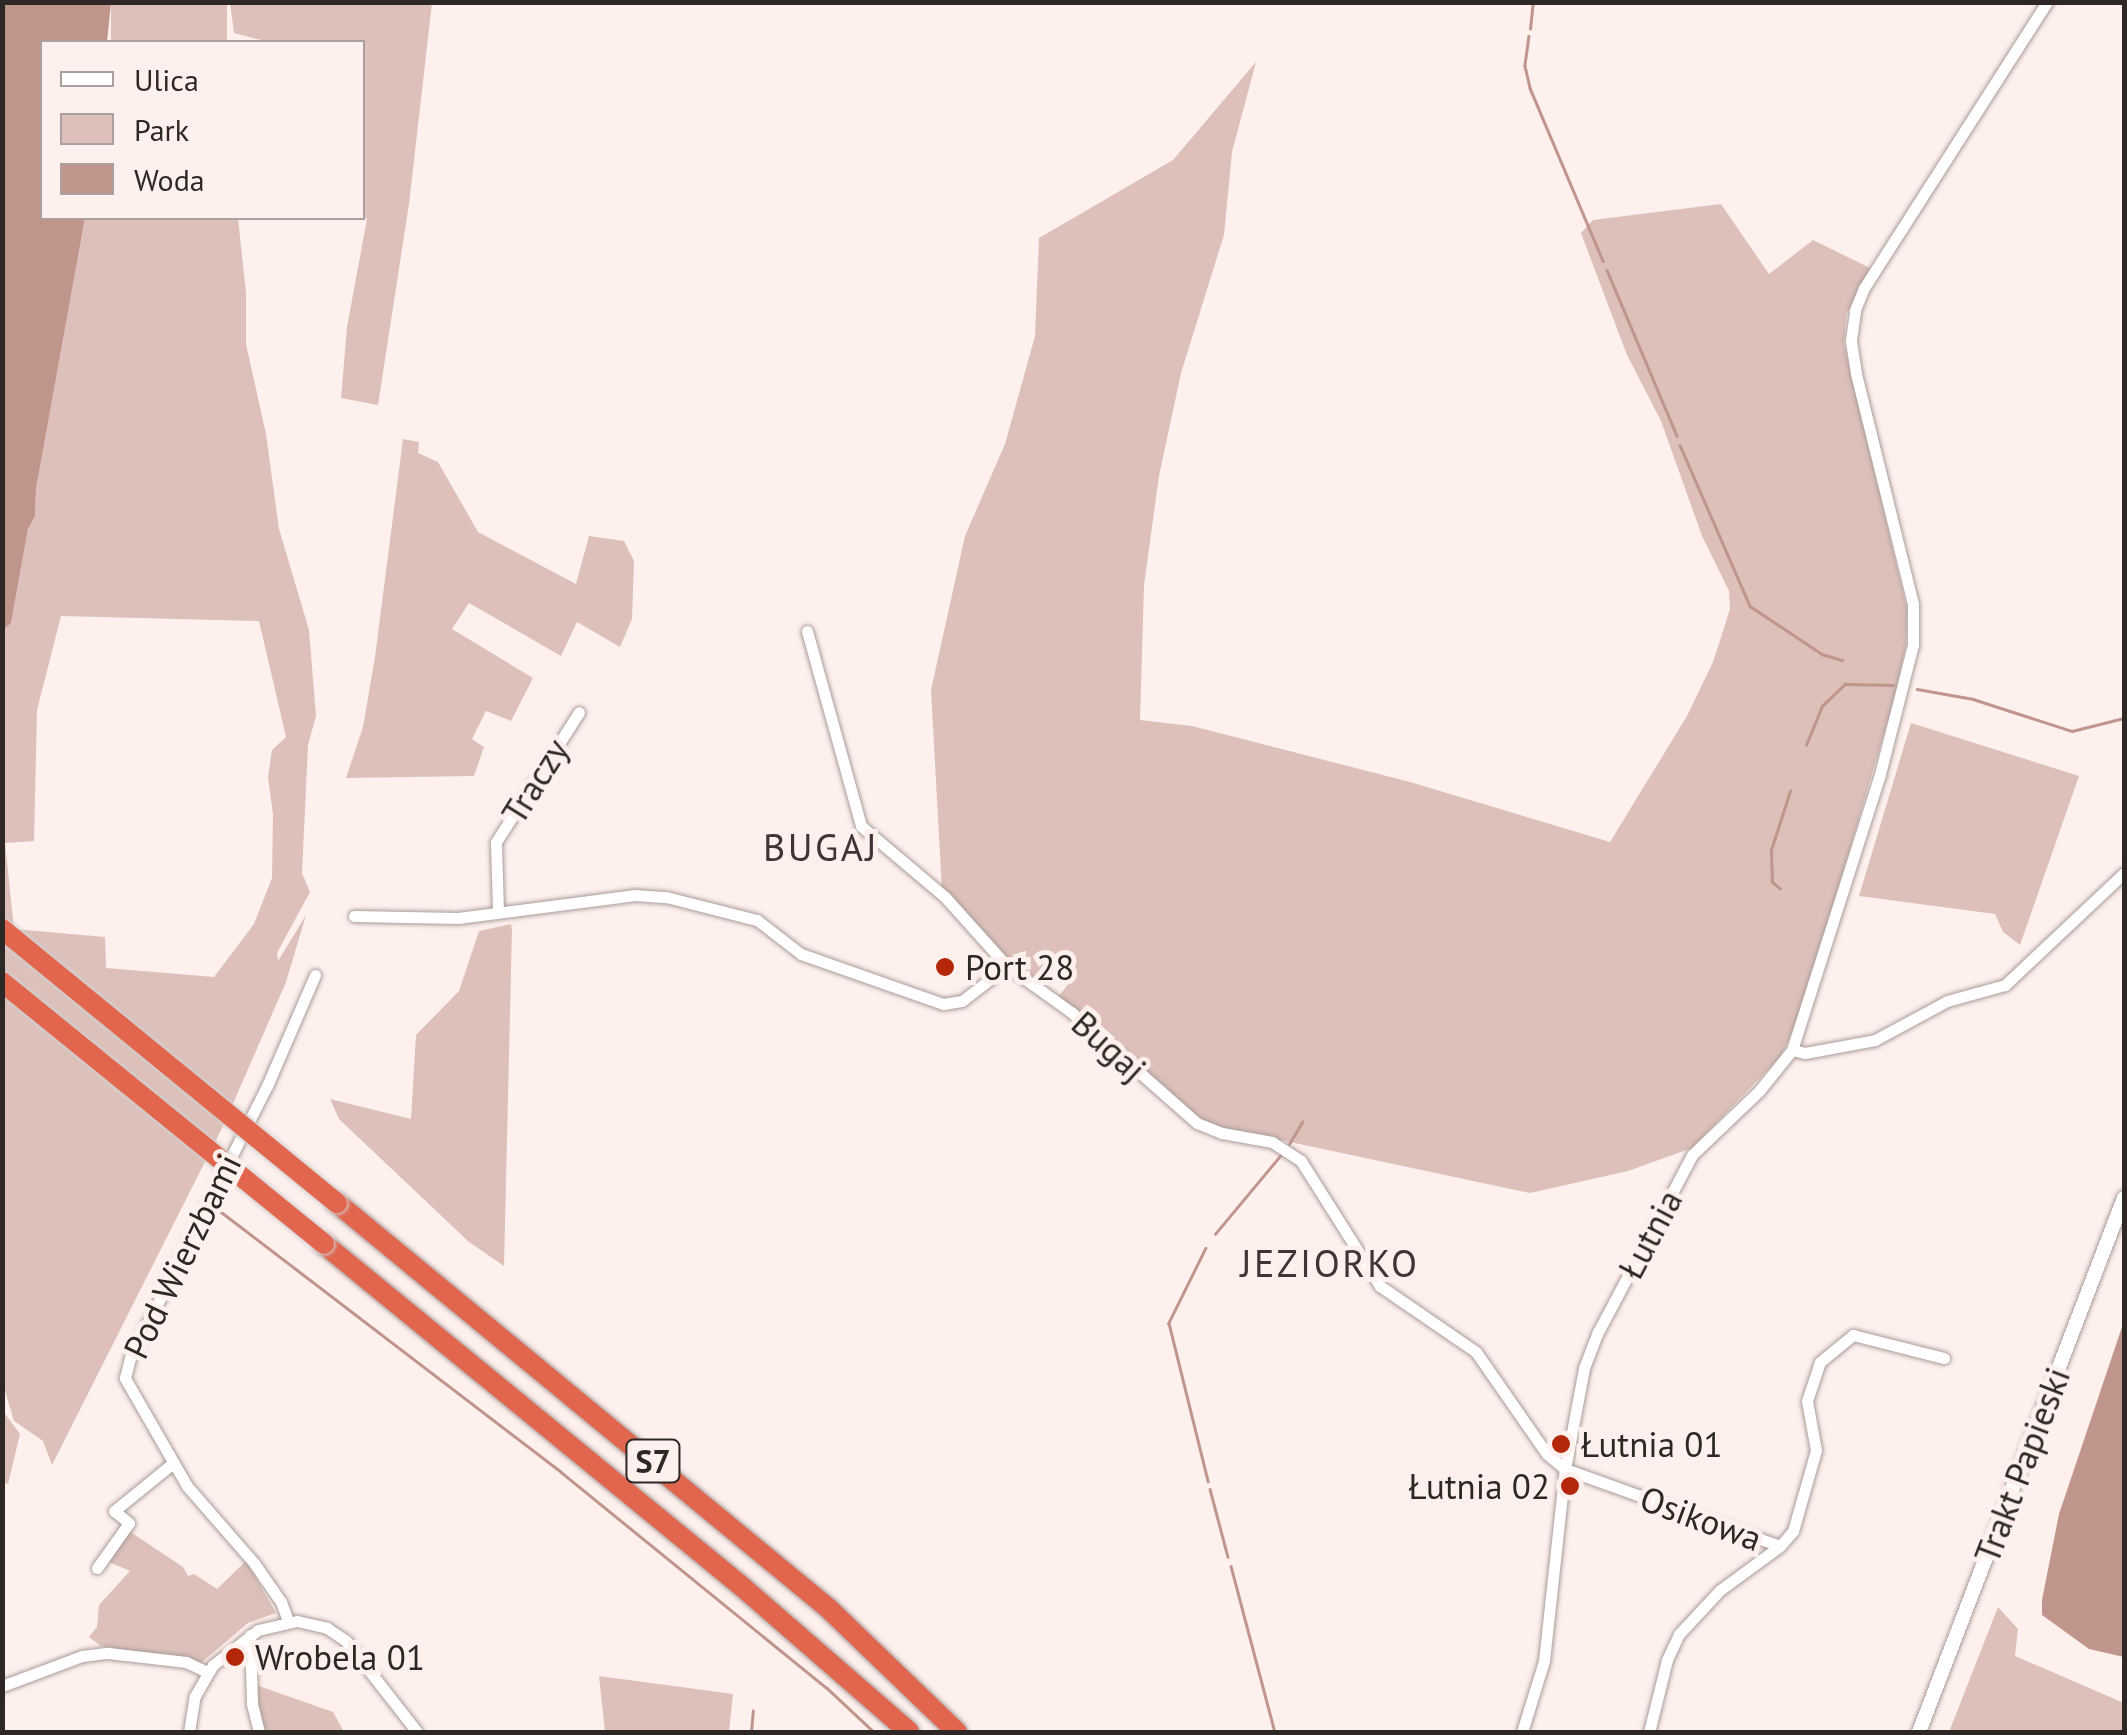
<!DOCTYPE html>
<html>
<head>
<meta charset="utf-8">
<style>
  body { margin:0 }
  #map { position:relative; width:2127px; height:1735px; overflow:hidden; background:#fef0ed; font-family:"PT Sans",sans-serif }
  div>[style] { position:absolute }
  .green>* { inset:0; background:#ddc0ba; transform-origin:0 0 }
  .water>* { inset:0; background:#c0958c }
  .stream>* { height:2.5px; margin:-1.25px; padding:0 1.25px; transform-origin:1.25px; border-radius:1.25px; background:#c0958c }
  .roads { filter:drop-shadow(0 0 2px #a99c99) drop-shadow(0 0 2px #a99c99) }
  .minor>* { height:11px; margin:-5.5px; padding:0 5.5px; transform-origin:5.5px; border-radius:5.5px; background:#fff }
  .tertiary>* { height:14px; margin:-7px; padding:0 7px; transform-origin:7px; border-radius:7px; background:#fff }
  .motorway>* { height:20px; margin:-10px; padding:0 10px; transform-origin:10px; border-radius:10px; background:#e2654d }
  .bridges { filter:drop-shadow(0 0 2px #d1d0cf) drop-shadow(0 0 2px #d1d0cf) }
  .motorway-bridge>* { height:20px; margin:-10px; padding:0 10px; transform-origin:10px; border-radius:10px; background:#e2654d }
  .dots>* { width:28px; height:28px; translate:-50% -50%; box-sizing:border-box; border:5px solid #fef0ed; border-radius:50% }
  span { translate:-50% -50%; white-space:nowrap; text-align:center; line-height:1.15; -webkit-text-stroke:10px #fef0ed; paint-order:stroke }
  .shield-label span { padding:2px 8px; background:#fef0ed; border:2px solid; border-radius:8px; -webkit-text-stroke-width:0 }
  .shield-label { font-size:32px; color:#2d2826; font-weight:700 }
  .street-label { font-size:35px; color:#2d2826 }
  .poi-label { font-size:35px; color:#2d2826 }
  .left { translate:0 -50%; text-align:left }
  .right { translate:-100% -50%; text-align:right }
  .neighbourhood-label { font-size:38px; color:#403532; letter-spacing:2.5px }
  .frame { position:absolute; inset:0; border:5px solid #2d2826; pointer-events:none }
  .legend { position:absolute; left:40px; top:40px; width:325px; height:180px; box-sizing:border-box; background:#fef0ed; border:2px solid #aaa09d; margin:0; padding:12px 18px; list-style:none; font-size:30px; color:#2d2826 }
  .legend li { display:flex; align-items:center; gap:20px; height:50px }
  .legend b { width:50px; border:2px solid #aaa09d }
</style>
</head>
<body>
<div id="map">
  <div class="green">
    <div style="left:111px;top:3px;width:116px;height:39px"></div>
    <div style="clip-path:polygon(230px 3px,432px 3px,409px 204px,378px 405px,341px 398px,347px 327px,367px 219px,362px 217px,362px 42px,269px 42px,234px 33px)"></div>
    <div style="clip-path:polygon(1256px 62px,1232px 152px,1224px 235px,1181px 373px,1159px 476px,1144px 585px,1140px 720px,1192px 726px,1410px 782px,1610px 842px,1687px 716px,1713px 662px,1730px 609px,1729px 591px,1702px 536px,1661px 421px,1627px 355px,1581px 233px,1593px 220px,1721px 204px,1769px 274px,1813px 240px,1870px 268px,1846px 315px,1844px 344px,1907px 609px,1906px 645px,1895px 696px,1803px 1008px,1781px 1056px,1692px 1148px,1628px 1171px,1530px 1193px,1219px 1127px,1198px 1119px,1059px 996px,1069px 983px,1057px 973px,1041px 982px,1012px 962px,942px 891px,931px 690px,965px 536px,1005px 444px,1035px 336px,1039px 238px,1173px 160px)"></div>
    <div style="clip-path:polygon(evenodd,85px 218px,238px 218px,246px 293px,246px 344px,266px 434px,279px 529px,309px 630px,316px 716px,308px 745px,302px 873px,310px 892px,277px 953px,278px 961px,306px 915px,286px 982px,225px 1122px,52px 1465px,43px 1441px,14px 1421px,3px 1384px,2px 630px,11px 622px,28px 529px,35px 516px,36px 489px,85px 218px,61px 616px,259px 621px,286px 737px,272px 750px,268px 777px,273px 815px,272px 878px,254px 924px,214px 977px,106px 968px,105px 937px,14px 929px,5px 843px,34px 841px,37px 710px,61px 616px)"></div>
    <div style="clip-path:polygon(403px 439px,419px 442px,418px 453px,438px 462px,478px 532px,576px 584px,589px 536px,624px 541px,634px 561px,632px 619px,620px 647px,577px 622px,561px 656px,469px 603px,452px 629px,533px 678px,511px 721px,486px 711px,472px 739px,484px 747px,474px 776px,346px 778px,363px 727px,375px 657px)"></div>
    <div style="clip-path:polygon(1911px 723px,2079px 776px,2020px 945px,2003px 932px,1995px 914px,1859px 896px)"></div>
    <div style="clip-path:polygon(511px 924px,512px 929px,504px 1266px,469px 1242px,339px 1119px,330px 1099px,411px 1119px,416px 1035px,459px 991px,479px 931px)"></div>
    <div style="clip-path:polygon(3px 1411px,20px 1434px,8px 1484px,3px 1482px)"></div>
    <div style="clip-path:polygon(129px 1531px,183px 1567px,188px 1576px,194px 1574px,217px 1589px,246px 1561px,276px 1613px,248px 1623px,201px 1663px,101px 1646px,89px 1637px,97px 1627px,99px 1605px,130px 1571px,107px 1561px)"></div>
    <div style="clip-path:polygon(1998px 1607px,2018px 1629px,2015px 1656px,2124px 1703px,2124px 1732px,1949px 1732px)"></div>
    <div style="clip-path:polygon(599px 1676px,733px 1694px,729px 1732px,605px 1732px)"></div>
    <div style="clip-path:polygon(256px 1685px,333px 1712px,344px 1732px,262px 1732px)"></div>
  </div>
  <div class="water">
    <div style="clip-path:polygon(3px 2px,111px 3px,107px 42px,42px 42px,42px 218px,85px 218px,36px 489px,35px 516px,28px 529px,11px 623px,3px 630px)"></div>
    <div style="clip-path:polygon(2124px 1321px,2124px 1657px,2089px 1649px,2042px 1615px,2042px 1600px,2059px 1514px)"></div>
  </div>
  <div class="stream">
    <div style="left:1530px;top:29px;width:27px;rotate:-84deg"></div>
    <div style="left:1529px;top:36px;width:30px;rotate:98deg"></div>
    <div style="left:1525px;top:66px;width:23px;rotate:77deg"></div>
    <div style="left:1530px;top:88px;width:188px;rotate:67.1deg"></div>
    <div style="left:1607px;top:270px;width:180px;rotate:67.1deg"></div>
    <div style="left:1680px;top:445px;width:176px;rotate:66.5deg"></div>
    <div style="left:1750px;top:606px;width:87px;rotate:33.7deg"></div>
    <div style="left:1822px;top:654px;width:21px;rotate:17deg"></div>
    <div style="left:1917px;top:689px;width:57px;rotate:10.1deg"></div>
    <div style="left:1973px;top:699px;width:104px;rotate:17.9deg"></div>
    <div style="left:2072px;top:731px;width:54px;rotate:-14deg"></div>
    <div style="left:1806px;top:745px;width:42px;rotate:-67.7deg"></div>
    <div style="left:1822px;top:706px;width:32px;rotate:-44deg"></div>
    <div style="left:1845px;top:684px;width:48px;rotate:1.2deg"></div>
    <div style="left:1780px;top:889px;width:11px;rotate:-139deg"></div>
    <div style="left:1772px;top:882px;width:32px;rotate:-92deg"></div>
    <div style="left:1771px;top:850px;width:62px;rotate:-72.1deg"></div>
    <div style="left:1289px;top:1144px;width:26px;rotate:-59deg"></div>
    <div style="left:216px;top:1199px;width:13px;rotate:72deg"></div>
    <div style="left:220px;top:1211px;width:429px;rotate:37.4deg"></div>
    <div style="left:561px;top:1472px;width:341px;rotate:39.1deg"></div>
    <div style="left:826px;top:1687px;width:66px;rotate:43.2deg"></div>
    <div style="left:1215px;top:1234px;width:102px;rotate:-50.2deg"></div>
    <div style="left:1206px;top:1248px;width:84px;rotate:116.3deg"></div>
    <div style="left:1169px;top:1323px;width:163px;rotate:76.1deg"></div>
    <div style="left:1210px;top:1489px;width:70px;rotate:75.2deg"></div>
    <div style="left:1231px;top:1566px;width:172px;rotate:75.2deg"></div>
    <div style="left:751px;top:1732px;width:21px;rotate:-85deg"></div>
  </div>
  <div class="roads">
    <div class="minor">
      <div style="left:807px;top:631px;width:202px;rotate:74.5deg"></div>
      <div style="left:861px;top:826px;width:110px;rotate:40.2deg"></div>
      <div style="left:945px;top:897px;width:93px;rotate:48.1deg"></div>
      <div style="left:498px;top:911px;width:69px;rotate:-91.7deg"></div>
      <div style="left:496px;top:842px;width:154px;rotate:-57.4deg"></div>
      <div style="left:354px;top:916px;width:104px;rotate:1.1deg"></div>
      <div style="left:458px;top:918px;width:177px;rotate:-7.4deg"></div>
      <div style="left:634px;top:895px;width:32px;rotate:4deg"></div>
      <div style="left:666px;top:897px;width:94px;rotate:14.2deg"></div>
      <div style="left:757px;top:920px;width:56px;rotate:37.7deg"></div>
      <div style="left:801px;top:954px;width:151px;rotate:19.4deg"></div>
      <div style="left:943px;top:1004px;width:19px;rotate:-9deg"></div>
      <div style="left:962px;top:1001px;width:57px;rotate:-37.9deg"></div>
      <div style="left:1007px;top:966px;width:79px;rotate:35.7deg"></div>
      <div style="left:1071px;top:1012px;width:168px;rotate:41.4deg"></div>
      <div style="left:1197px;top:1123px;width:27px;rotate:22deg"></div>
      <div style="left:1222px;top:1133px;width:51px;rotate:10.2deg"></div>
      <div style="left:1272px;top:1142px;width:35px;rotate:33deg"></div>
      <div style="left:1301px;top:1161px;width:148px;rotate:57.7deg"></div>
      <div style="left:1380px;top:1286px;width:116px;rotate:34.5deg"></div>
      <div style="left:1476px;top:1352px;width:124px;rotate:55.2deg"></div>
      <div style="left:1547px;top:1454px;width:23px;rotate:40deg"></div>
      <div style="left:1565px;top:1469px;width:228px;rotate:19.7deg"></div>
      <div style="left:1780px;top:1546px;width:74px;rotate:143.7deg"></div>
      <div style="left:1720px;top:1590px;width:60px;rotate:133deg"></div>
      <div style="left:1679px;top:1634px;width:29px;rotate:115deg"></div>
      <div style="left:1667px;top:1660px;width:74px;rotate:104deg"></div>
      <div style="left:1792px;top:1050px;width:13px;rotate:13deg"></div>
      <div style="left:1805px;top:1053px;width:71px;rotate:-10.5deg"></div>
      <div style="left:1875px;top:1040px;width:82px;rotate:-28.4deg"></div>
      <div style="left:1947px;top:1001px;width:60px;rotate:-15.4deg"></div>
      <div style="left:2005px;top:985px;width:163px;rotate:-43.3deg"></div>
      <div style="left:1780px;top:1546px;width:20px;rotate:-49deg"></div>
      <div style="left:1793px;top:1531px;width:84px;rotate:-74.1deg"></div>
      <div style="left:1816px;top:1450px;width:50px;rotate:-100.4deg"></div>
      <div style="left:1807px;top:1401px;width:41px;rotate:-71.6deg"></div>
      <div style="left:1820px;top:1362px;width:43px;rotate:-39.3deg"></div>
      <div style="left:1853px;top:1335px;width:94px;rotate:14.2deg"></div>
      <div style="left:97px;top:1568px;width:55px;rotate:-54.6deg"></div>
      <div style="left:129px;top:1523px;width:19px;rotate:-141deg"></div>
      <div style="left:114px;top:1511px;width:76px;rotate:-39.1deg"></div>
      <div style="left:288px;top:1621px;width:20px;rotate:-110deg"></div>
      <div style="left:281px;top:1602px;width:47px;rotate:-124.7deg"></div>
      <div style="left:254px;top:1563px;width:102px;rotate:-131deg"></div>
      <div style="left:187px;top:1486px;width:125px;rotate:-119.9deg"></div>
      <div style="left:125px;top:1378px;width:21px;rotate:-76deg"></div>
      <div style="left:130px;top:1358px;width:305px;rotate:-63.3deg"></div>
      <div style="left:267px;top:1086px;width:121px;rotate:-66.6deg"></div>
      <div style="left:250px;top:1635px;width:69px;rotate:88.3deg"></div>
      <div style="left:252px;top:1704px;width:29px;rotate:76deg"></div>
      <div style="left:2px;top:1686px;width:85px;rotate:-20.6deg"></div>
      <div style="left:82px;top:1656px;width:26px;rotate:-7deg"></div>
      <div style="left:108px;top:1653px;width:79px;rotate:6.6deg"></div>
      <div style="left:186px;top:1662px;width:23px;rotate:25deg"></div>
      <div style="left:189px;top:1732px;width:36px;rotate:-81deg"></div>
      <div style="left:195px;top:1696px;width:36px;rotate:-60deg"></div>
      <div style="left:213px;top:1665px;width:57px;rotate:-37.9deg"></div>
      <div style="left:258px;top:1630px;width:40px;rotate:-13deg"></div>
      <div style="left:297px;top:1621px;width:31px;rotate:13deg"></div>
      <div style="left:327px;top:1628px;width:23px;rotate:34deg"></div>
      <div style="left:346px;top:1641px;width:115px;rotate:52deg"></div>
      <div style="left:1522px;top:1732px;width:74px;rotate:-72.8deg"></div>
      <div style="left:1544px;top:1661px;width:193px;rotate:-83.8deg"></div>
      <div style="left:1565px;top:1469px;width:103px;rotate:-79.3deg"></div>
      <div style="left:1584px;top:1368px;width:39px;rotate:-69deg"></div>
      <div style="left:1598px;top:1332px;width:200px;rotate:-62deg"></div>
      <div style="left:1692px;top:1155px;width:93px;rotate:-43.7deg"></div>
      <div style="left:1759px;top:1091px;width:53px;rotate:-51.2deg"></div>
      <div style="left:1792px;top:1050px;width:286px;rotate:-72.3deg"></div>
      <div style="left:1879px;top:778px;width:137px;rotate:-75.7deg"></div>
      <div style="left:1913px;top:645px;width:41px;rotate:-90deg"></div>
      <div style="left:1913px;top:604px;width:238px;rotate:-103.9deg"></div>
      <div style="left:1856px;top:373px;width:33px;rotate:-99deg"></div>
      <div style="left:1851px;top:340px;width:30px;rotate:-82deg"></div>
      <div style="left:1855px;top:310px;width:24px;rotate:-68deg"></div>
      <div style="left:1864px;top:288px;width:340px;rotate:-57.4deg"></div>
    </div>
    <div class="tertiary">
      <div style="left:1919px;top:1732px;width:572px;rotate:-69deg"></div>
    </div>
    <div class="motorway">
      <div style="left:337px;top:1203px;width:636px;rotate:39.52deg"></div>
      <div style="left:828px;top:1608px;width:179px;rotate:43.9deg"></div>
      <div style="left:324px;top:1244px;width:536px;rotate:39.33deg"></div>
      <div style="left:739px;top:1584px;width:225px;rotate:41deg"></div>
    </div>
  </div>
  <div class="bridges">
    <div class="motorway-bridge">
      <div style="left:2px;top:929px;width:433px;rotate:39.3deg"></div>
      <div style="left:2px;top:982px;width:415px;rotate:39.1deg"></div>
    </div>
  </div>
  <div class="dots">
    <div style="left:945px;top:967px;background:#b4270b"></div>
    <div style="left:1561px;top:1444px;background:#b4270b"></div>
    <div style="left:1570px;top:1486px;background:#b4270b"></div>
    <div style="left:235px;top:1657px;background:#b4270b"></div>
  </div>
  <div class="shield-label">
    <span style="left:653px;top:1461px">S7</span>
  </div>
  <div class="street-label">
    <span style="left:535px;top:781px;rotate:-58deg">Traczy</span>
    <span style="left:1109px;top:1046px;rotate:42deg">Bugaj</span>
    <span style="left:1650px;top:1234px;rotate:-62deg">Łutnia</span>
    <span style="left:182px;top:1256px;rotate:-64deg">Pod Wierzbami</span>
    <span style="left:2022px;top:1465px;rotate:-69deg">Trakt Papieski</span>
    <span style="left:1701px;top:1518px;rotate:20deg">Osikowa</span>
  </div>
  <div class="poi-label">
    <span class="left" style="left:965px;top:967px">Port 28</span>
    <span class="left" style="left:1581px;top:1444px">Łutnia 01</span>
    <span class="right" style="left:1550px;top:1486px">Łutnia 02</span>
    <span class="left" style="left:255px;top:1657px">Wrobela 01</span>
  </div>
  <div class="neighbourhood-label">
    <span style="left:821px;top:847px">BUGAJ</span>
    <span style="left:1330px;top:1263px">JEZIORKO</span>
  </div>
  <div class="frame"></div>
  <ul class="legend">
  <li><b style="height:12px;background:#fff"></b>Ulica</li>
  <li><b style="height:28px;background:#ddc0ba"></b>Park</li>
  <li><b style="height:28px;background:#c0958c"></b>Woda</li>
  </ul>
</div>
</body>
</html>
